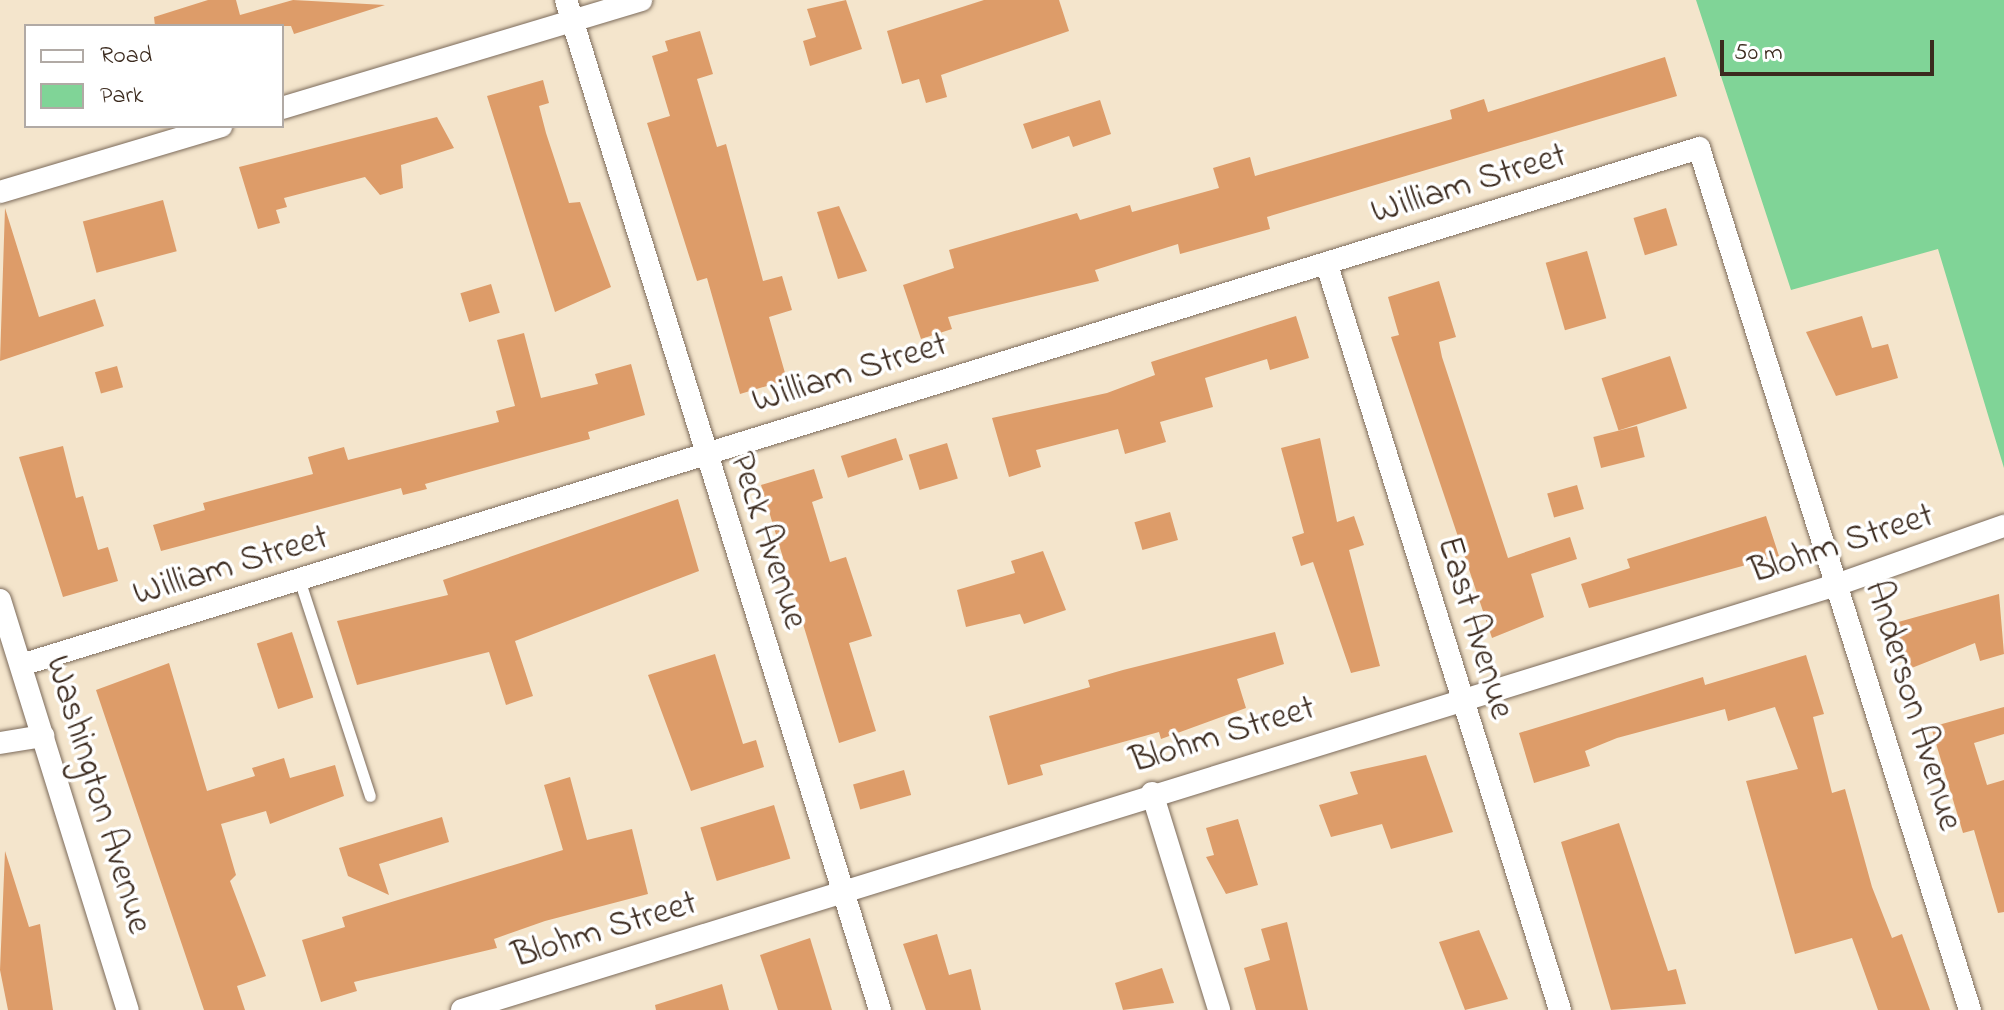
<!DOCTYPE html>
<html>
<head>
<meta charset="utf-8">
<style>
  body { margin:0 }
  #map { position:relative; width:2004px; height:1010px; overflow:hidden; background:#f4e5cc; font-family:"Indie Flower",sans-serif }
  div>[style] { position:absolute }
  .green>* { inset:0; background:#80d497 }
  .building>* { inset:0; background:#dd9c69; transform-origin:0 0 }
  .roads { filter:drop-shadow(0 0 2px #7c6b5b) drop-shadow(0 0 2px #7c6b5b) }
  .service>* { height:11px; margin:-5.5px; padding:0 5.5px; transform-origin:5.5px; border-radius:5.5px; background:#fff }
  .minor>* { height:22px; margin:-11px; padding:0 11px; transform-origin:11px; border-radius:11px; background:#fff }
  span { translate:-50% -50%; white-space:nowrap; text-align:center; line-height:1.15; -webkit-text-stroke:7px #fff; paint-order:stroke }
  .street-label { font-size:36px; color:#3b2a1e }
  .legend { position:absolute; left:24px; top:24px; width:260px; height:104px; box-sizing:border-box; background:#fff; border:2px solid #b1aaa5; margin:0; padding:10px 14px; list-style:none; font-size:24px; color:#3b2a1e }
  .legend li { display:flex; align-items:center; gap:16px; height:40px }
  .legend b { width:40px; border:2px solid #b1aaa5 }
  .scale { position:absolute; left:1720px; top:40px; width:214px; height:36px; box-sizing:border-box; border:4px solid #3b2a1e; border-top:0; padding-left:10px; font-size:24px; line-height:28px; white-space:nowrap; color:#3b2a1e; -webkit-text-stroke:6px #fff; paint-order:stroke }
</style>
</head>
<body>
<div id="map">
  <div class="green">
    <div style="clip-path:polygon(1696px 0,2004px 0,2004px 468px,1938px 249px,1791px 290px)"></div>
  </div>
  <div class="building">
    <div style="clip-path:polygon(208px 0,236px 0,240px 15px,293px 0,385px 5px,294px 34px,291px 26px,155px 26px,154px 17px)"></div>
    <div style="clip-path:polygon(846px 0,862px 49px,810px 66px,803px 41px,816px 37px,807px 9px)"></div>
    <div style="clip-path:polygon(984px 0,1059px 0,1069px 31px,941px 75px,947px 97px,926px 103px,919px 79px,902px 84px,887px 31px)"></div>
    <div style="clip-path:polygon(700px 31px,713px 74px,697px 79px,717px 147px,726px 144px,763px 281px,782px 276px,792px 310px,769px 317px,787px 380px,740px 394px,707px 278px,697px 281px,647px 123px,670px 116px,652px 56px,668px 51px,665px 41px)"></div>
    <div style="clip-path:polygon(1665px 57px,1677px 96px,1267px 217px,1270px 229px,1180px 254px,1178px 244px,1095px 270px,1099px 281px,948px 317px,952px 329px,921px 339px,903px 285px,954px 268px,949px 250px,1077px 213px,1080px 220px,1130px 205px,1132px 212px,1219px 188px,1213px 168px,1250px 157px,1255px 176px,1452px 119px,1450px 110px,1484px 99px,1488px 112px)"></div>
    <div style="clip-path:polygon(543px 80px,549px 103px,539px 106px,546px 133px,569px 203px,580px 202px,611px 287px,555px 312px,487px 96px)"></div>
    <div style="clip-path:polygon(1100px 100px,1111px 134px,1073px 147px,1069px 136px,1032px 149px,1023px 124px)"></div>
    <div style="clip-path:polygon(437px 117px,454px 148px,401px 165px,403px 188px,380px 195px,365px 177px,284px 198px,287px 207px,276px 210px,280px 223px,258px 229px,239px 167px)"></div>
    <div style="left:163px;top:200px;width:53px;height:83px;rotate:75deg"></div>
    <div style="clip-path:polygon(839px 206px,867px 271px,838px 279px,817px 212px)"></div>
    <div style="clip-path:polygon(5px 208px,39px 317px,95px 299px,104px 326px,0 361px)"></div>
    <div style="left:1666px;top:208px;width:39px;height:34px;rotate:73deg"></div>
    <div style="left:1587px;top:251px;width:70px;height:43px;rotate:74deg"></div>
    <div style="clip-path:polygon(1439px 281px,1456px 337px,1439px 342px,1442px 357px,1508px 558px,1570px 537px,1577px 559px,1531px 574px,1544px 617px,1492px 638px,1391px 337px,1399px 335px,1388px 297px)"></div>
    <div style="left:491px;top:284px;width:30px;height:32px;rotate:73deg"></div>
    <div style="clip-path:polygon(1296px 316px,1309px 358px,1270px 370px,1267px 359px,1205px 378px,1213px 407px,1160px 422px,1166px 442px,1125px 454px,1118px 429px,1036px 450px,1041px 467px,1009px 477px,992px 418px,1107px 393px,1155px 375px,1151px 362px)"></div>
    <div style="clip-path:polygon(1862px 316px,1872px 348px,1888px 344px,1898px 378px,1836px 396px,1806px 332px)"></div>
    <div style="clip-path:polygon(524px 333px,541px 398px,598px 384px,595px 374px,631px 364px,645px 415px,588px 432px,590px 439px,425px 484px,427px 489px,403px 495px,401px 488px,161px 551px,153px 525px,205px 510px,203px 503px,313px 474px,308px 457px,344px 447px,348px 460px,499px 422px,496px 411px,515px 406px,497px 340px)"></div>
    <div style="left:1670px;top:356px;width:55px;height:72px;rotate:72deg"></div>
    <div style="left:117px;top:366px;width:22px;height:23px;rotate:74deg"></div>
    <div style="left:1637px;top:426px;width:32px;height:45px;rotate:76deg"></div>
    <div style="left:896px;top:438px;width:23px;height:58px;rotate:72deg"></div>
    <div style="clip-path:polygon(1320px 438px,1337px 522px,1354px 516px,1364px 545px,1349px 550px,1380px 666px,1351px 673px,1313px 562px,1301px 566px,1292px 537px,1304px 533px,1281px 448px)"></div>
    <div style="left:947px;top:443px;width:37px;height:40px;rotate:73deg"></div>
    <div style="clip-path:polygon(63px 446px,76px 498px,83px 496px,98px 550px,108px 547px,118px 581px,63px 597px,19px 457px)"></div>
    <div style="clip-path:polygon(814px 469px,823px 498px,812px 502px,830px 562px,846px 557px,872px 636px,849px 643px,876px 731px,839px 743px,761px 485px)"></div>
    <div style="left:1577px;top:485px;width:25px;height:31px;rotate:74deg"></div>
    <div style="clip-path:polygon(678px 499px,699px 571px,515px 641px,533px 696px,506px 705px,489px 652px,357px 685px,337px 621px,448px 595px,443px 580px)"></div>
    <div style="left:1170px;top:512px;width:29px;height:37px;rotate:74deg"></div>
    <div style="clip-path:polygon(1766px 516px,1779px 556px,1589px 608px,1581px 584px,1630px 568px,1627px 559px)"></div>
    <div style="clip-path:polygon(1043px 551px,1066px 610px,1024px 624px,1020px 614px,966px 627px,957px 590px,1015px 573px,1011px 561px)"></div>
    <div style="clip-path:polygon(1999px 594px,2004px 654px,1980px 661px,1975px 643px,1904px 671px,1891px 624px)"></div>
    <div style="left:292px;top:632px;width:69px;height:37px;rotate:72deg"></div>
    <div style="clip-path:polygon(1275px 632px,1284px 664px,1237px 679px,1246px 708px,1161px 739px,1159px 732px,1040px 765px,1043px 775px,1008px 785px,989px 716px,1090px 687px,1088px 680px,1123px 670px)"></div>
    <div style="clip-path:polygon(715px 654px,743px 744px,756px 740px,764px 767px,691px 791px,648px 675px)"></div>
    <div style="clip-path:polygon(1806px 655px,1824px 714px,1813px 717px,1832px 793px,1845px 789px,1872px 887px,1892px 938px,1902px 934px,1930px 1010px,1878px 1010px,1852px 938px,1795px 954px,1746px 781px,1798px 769px,1775px 707px,1728px 721px,1725px 709px,1617px 738px,1585px 751px,1590px 766px,1534px 783px,1519px 733px,1703px 677px,1705px 685px)"></div>
    <div style="clip-path:polygon(169px 663px,207px 791px,255px 776px,252px 768px,284px 758px,290px 778px,335px 765px,344px 796px,270px 824px,266px 811px,221px 824px,236px 875px,230px 881px,266px 976px,237px 986px,245px 1010px,204px 1010px,96px 690px)"></div>
    <div style="clip-path:polygon(2004px 707px,2004px 734px,1974px 743px,1987px 785px,2004px 780px,2004px 912px,1998px 913px,1974px 830px,1963px 833px,1931px 727px)"></div>
    <div style="clip-path:polygon(1426px 755px,1453px 832px,1391px 849px,1382px 824px,1331px 837px,1319px 805px,1358px 794px,1350px 772px)"></div>
    <div style="left:904px;top:770px;width:26px;height:53px;rotate:74deg"></div>
    <div style="clip-path:polygon(570px 777px,587px 840px,632px 829px,648px 894px,545px 921px,494px 939px,497px 948px,354px 982px,357px 991px,321px 1002px,302px 940px,345px 927px,342px 917px,563px 850px,544px 785px)"></div>
    <div style="left:774px;top:805px;width:56px;height:77px;rotate:73deg"></div>
    <div style="clip-path:polygon(442px 817px,449px 842px,379px 864px,389px 895px,348px 876px,339px 848px)"></div>
    <div style="clip-path:polygon(1238px 819px,1258px 885px,1226px 894px,1206px 857px,1214px 855px,1206px 828px)"></div>
    <div style="clip-path:polygon(1619px 823px,1668px 971px,1676px 969px,1686px 1004px,1611px 1010px,1561px 842px)"></div>
    <div style="clip-path:polygon(5px 851px,29px 927px,40px 924px,53px 1010px,8px 1010px,0 970px)"></div>
    <div style="clip-path:polygon(1287px 922px,1308px 1010px,1256px 1010px,1244px 968px,1270px 960px,1261px 929px)"></div>
    <div style="clip-path:polygon(1479px 930px,1508px 999px,1465px 1010px,1439px 942px)"></div>
    <div style="clip-path:polygon(937px 934px,949px 975px,971px 969px,981px 1010px,926px 1010px,903px 944px)"></div>
    <div style="clip-path:polygon(810px 938px,832px 1010px,778px 1010px,760px 955px)"></div>
    <div style="clip-path:polygon(1162px 968px,1174px 1003px,1123px 1010px,1115px 983px)"></div>
    <div style="clip-path:polygon(722px 984px,729px 1010px,656px 1010px,655px 1005px)"></div>
  </div>
  <div class="roads">
    <div class="service">
      <div style="left:300px;top:582px;width:225px;rotate:71.9deg"></div>
    </div>
    <div class="minor">
      <div style="left:566px;top:0;width:1058px;rotate:72.73deg"></div>
      <div style="left:282px;top:108px;width:375px;rotate:-16.7deg"></div>
      <div style="left:0;top:192px;width:231px;rotate:-16.6deg"></div>
      <div style="left:1327px;top:265px;width:781px;rotate:72.63deg"></div>
      <div style="left:0;top:600px;width:430px;rotate:72.7deg"></div>
      <div style="left:21px;top:665px;width:1756px;rotate:-17.12deg"></div>
      <div style="left:1699px;top:148px;width:904px;rotate:72.55deg"></div>
      <div style="left:0;top:743px;width:44px;rotate:-9.2deg"></div>
      <div style="left:1152px;top:793px;width:227px;rotate:72.8deg"></div>
      <div style="left:462px;top:1010px;width:1441px;rotate:-17.19deg"></div>
      <div style="left:1839px;top:584px;width:175px;rotate:-19.4deg"></div>
    </div>
  </div>
  <div class="street-label">
    <span style="left:1469px;top:185px;rotate:-17deg">William Street</span>
    <span style="left:850px;top:374px;rotate:-17deg">William Street</span>
    <span style="left:767px;top:541px;rotate:72deg">Peck Avenue</span>
    <span style="left:1842px;top:545px;rotate:-18deg">Blohm Street</span>
    <span style="left:231px;top:567px;rotate:-17deg">William Street</span>
    <span style="left:1474px;top:628px;rotate:73deg">East Avenue</span>
    <span style="left:1912px;top:706px;rotate:73deg">Anderson Avenue</span>
    <span style="left:1223px;top:736px;rotate:-17deg">Blohm Street</span>
    <span style="left:97px;top:795px;rotate:73deg">Washington Avenue</span>
    <span style="left:605px;top:931px;rotate:-17deg">Blohm Street</span>
  </div>
  <ul class="legend">
  <li><b style="height:10px;background:#fff"></b>Road</li>
  <li><b style="height:22px;background:#80d497"></b>Park</li>
  </ul>
  <div class="scale">50 m</div>
</div>
</body>
</html>
